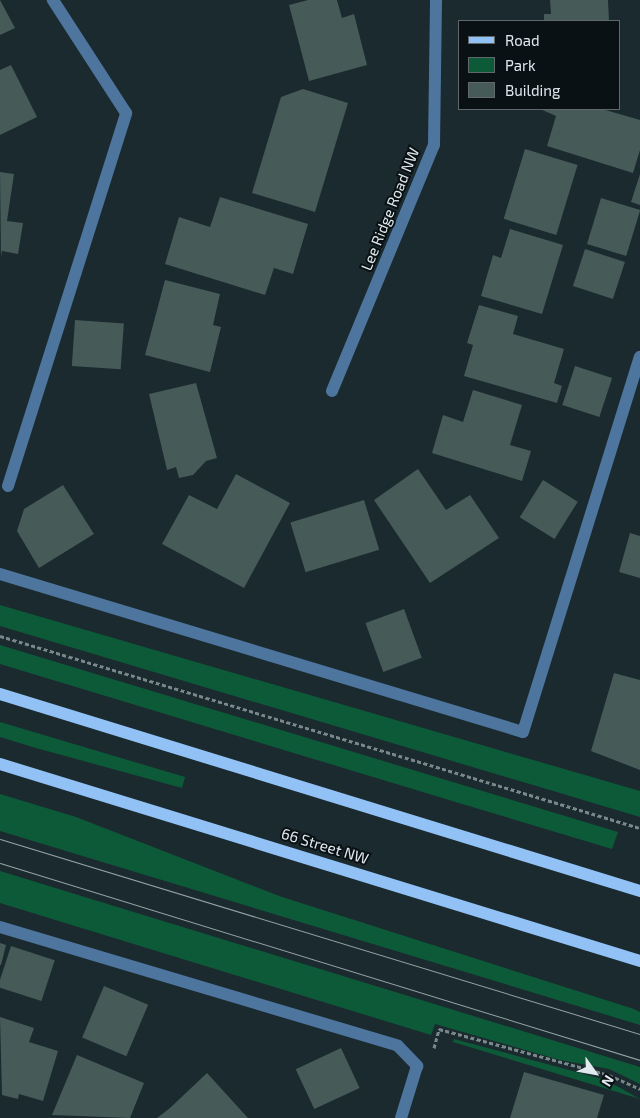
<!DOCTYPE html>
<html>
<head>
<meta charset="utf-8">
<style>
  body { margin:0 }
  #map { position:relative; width:640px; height:1118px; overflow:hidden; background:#1a2a2f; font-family:"Exo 2",sans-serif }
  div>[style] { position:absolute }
  .green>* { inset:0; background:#0d5a39 }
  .building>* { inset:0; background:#465a58; transform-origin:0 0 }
  .path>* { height:3px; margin-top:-1.5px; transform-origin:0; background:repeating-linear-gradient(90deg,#7a878b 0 4px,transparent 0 6.5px) }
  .minor>* { height:12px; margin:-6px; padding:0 6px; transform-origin:6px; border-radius:6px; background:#4d759e }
  .major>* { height:12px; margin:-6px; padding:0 6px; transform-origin:6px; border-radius:6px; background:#91c1f5 }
  .tram>* { height:1px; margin:-0.5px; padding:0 0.5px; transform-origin:0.5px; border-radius:0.5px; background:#96a3a7 }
  span { translate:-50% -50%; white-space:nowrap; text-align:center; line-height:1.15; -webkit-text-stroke:4px #0a1114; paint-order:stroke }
  .street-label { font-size:15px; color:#e0eaee }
  .legend { position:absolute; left:458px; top:20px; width:162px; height:90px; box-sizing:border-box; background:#0a1114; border:1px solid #60686b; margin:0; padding:6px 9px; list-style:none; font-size:15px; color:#e0eaee }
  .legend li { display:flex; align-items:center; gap:10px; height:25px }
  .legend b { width:25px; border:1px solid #60686b }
  .north { position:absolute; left:570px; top:1048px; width:50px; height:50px; -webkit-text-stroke:4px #0a1114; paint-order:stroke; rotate:122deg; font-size:14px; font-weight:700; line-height:20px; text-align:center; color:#e0eaee }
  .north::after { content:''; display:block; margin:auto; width:18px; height:22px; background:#e0eaee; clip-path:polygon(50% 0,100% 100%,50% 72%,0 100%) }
</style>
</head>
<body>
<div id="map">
  <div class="green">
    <div style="clip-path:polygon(0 605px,640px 791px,640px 817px,0 626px)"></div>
    <div style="clip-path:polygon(0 645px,618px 832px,612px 849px,459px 803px,0 664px)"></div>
    <div style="clip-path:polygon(0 722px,185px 777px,182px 788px,36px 748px,0 737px)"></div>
    <div style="clip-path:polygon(0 794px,76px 817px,282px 897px,634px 1009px,640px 1012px,640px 1025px,0 831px)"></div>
    <div style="clip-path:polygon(0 871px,640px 1067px,640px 1084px,609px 1069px,560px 1060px,435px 1024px,431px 1035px,0 903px)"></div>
    <div style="clip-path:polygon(454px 1039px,606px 1080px,640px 1099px,453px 1042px)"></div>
  </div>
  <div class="building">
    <div style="clip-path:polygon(0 0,15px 28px,0 35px)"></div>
    <div style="clip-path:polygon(308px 0,337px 0,342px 18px,354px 14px,367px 65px,309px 81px,289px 5px)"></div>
    <div style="clip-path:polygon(550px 0,608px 0,609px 21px,544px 21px,544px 14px,551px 14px)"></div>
    <div style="clip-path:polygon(11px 65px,37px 117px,0 135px,0 70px)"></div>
    <div style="clip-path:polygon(303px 89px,348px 103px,315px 212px,252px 193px,281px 97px)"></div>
    <div style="clip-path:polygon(540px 109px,602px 109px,640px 120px,640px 150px,633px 173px,547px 146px,556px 116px)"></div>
    <div style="left:525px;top:149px;width:55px;height:73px;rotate:17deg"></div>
    <div style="clip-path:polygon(0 172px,14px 174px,7px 221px,23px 223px,18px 254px,2px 251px,1px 257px)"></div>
    <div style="clip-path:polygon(640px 174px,640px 205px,631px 202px)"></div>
    <div style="clip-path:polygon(220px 197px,308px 224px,293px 274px,274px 268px,265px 295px,165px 264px,179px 217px,210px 227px)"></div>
    <div style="left:601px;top:198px;width:41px;height:48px;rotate:17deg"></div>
    <div style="clip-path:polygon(510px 229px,563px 245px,542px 314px,481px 296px,493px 255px,501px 258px)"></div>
    <div style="left:585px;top:249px;width:42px;height:39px;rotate:18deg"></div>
    <div style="clip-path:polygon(165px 280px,220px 294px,213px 325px,221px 327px,210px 372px,145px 355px)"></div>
    <div style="clip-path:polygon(479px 305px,518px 316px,513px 334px,564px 349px,554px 383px,562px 386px,557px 403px,464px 376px,473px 345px,467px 343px)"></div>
    <div style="left:75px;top:320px;width:49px;height:46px;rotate:4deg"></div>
    <div style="left:575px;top:366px;width:39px;height:41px;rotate:18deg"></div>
    <div style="clip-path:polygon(196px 383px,217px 458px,206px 461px,193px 475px,179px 478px,176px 467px,167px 470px,149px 394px)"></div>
    <div style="clip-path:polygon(473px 390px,522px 405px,510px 445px,531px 451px,522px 481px,432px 453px,443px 415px,463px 422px)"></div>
    <div style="clip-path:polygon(418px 469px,446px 510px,470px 495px,499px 538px,430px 583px,374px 500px)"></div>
    <div style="clip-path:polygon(236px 474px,290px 503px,244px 588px,162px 544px,189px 495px,217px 509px)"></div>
    <div style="left:543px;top:480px;width:41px;height:44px;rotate:32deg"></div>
    <div style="clip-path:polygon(63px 485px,94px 534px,39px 568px,17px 531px,24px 509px)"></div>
    <div style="left:364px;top:500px;width:52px;height:77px;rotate:73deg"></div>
    <div style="clip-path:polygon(630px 533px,640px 536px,640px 578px,619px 572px)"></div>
    <div style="left:404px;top:609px;width:52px;height:41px;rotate:70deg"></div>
    <div style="clip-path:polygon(614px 673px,640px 680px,640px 770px,591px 751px)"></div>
    <div style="clip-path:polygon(0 943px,6px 945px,1px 965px,0 965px)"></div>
    <div style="left:11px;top:946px;width:46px;height:43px;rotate:18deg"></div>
    <div style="left:104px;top:986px;width:48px;height:56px;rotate:23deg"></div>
    <div style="clip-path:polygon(0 1017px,34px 1028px,29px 1042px,58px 1051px,43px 1101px,19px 1094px,18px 1099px,2px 1095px)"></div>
    <div style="left:341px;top:1048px;width:44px;height:50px;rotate:65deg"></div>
    <div style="clip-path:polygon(77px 1055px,144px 1083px,130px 1118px,52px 1115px)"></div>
    <div style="clip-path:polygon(524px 1072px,604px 1095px,597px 1118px,510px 1118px)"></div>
    <div style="clip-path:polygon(207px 1073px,248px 1118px,157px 1118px,170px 1108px)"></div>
  </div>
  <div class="path">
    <div style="left:0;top:636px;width:668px;rotate:16.7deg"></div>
    <div style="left:434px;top:1048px;width:20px;rotate:-75deg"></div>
    <div style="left:439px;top:1029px;width:176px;rotate:15.1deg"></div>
    <div style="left:609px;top:1075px;width:34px;rotate:24deg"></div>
  </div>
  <div class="minor">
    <div style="left:332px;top:391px;width:266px;rotate:-67.5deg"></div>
    <div style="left:434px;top:145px;width:145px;rotate:-89.2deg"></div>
    <div style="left:8px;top:486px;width:391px;rotate:-72.4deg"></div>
    <div style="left:126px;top:113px;width:135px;rotate:-122.9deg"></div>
    <div style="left:0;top:574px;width:546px;rotate:16.81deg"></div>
    <div style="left:523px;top:732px;width:393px;rotate:-72.7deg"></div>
    <div style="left:0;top:927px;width:415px;rotate:16.6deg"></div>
    <div style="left:398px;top:1046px;width:28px;rotate:46deg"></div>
    <div style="left:417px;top:1066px;width:54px;rotate:107.1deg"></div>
  </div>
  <div class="major">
    <div style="left:0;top:694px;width:670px;rotate:17.11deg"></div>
    <div style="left:0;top:764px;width:670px;rotate:17.11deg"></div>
  </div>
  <div class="tram">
    <div style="left:0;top:839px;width:669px;rotate:16.95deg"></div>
    <div style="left:0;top:863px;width:670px;rotate:17.11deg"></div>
  </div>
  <div class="street-label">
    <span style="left:390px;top:209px;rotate:-68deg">Lee Ridge Road NW</span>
    <span style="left:325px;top:846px;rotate:17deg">66 Street NW</span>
  </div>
  <ul class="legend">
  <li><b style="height:6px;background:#91c1f5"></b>Road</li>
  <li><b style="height:14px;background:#0d5a39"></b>Park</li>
  <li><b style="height:14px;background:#465a58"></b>Building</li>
  </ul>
  <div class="north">N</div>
</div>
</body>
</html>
